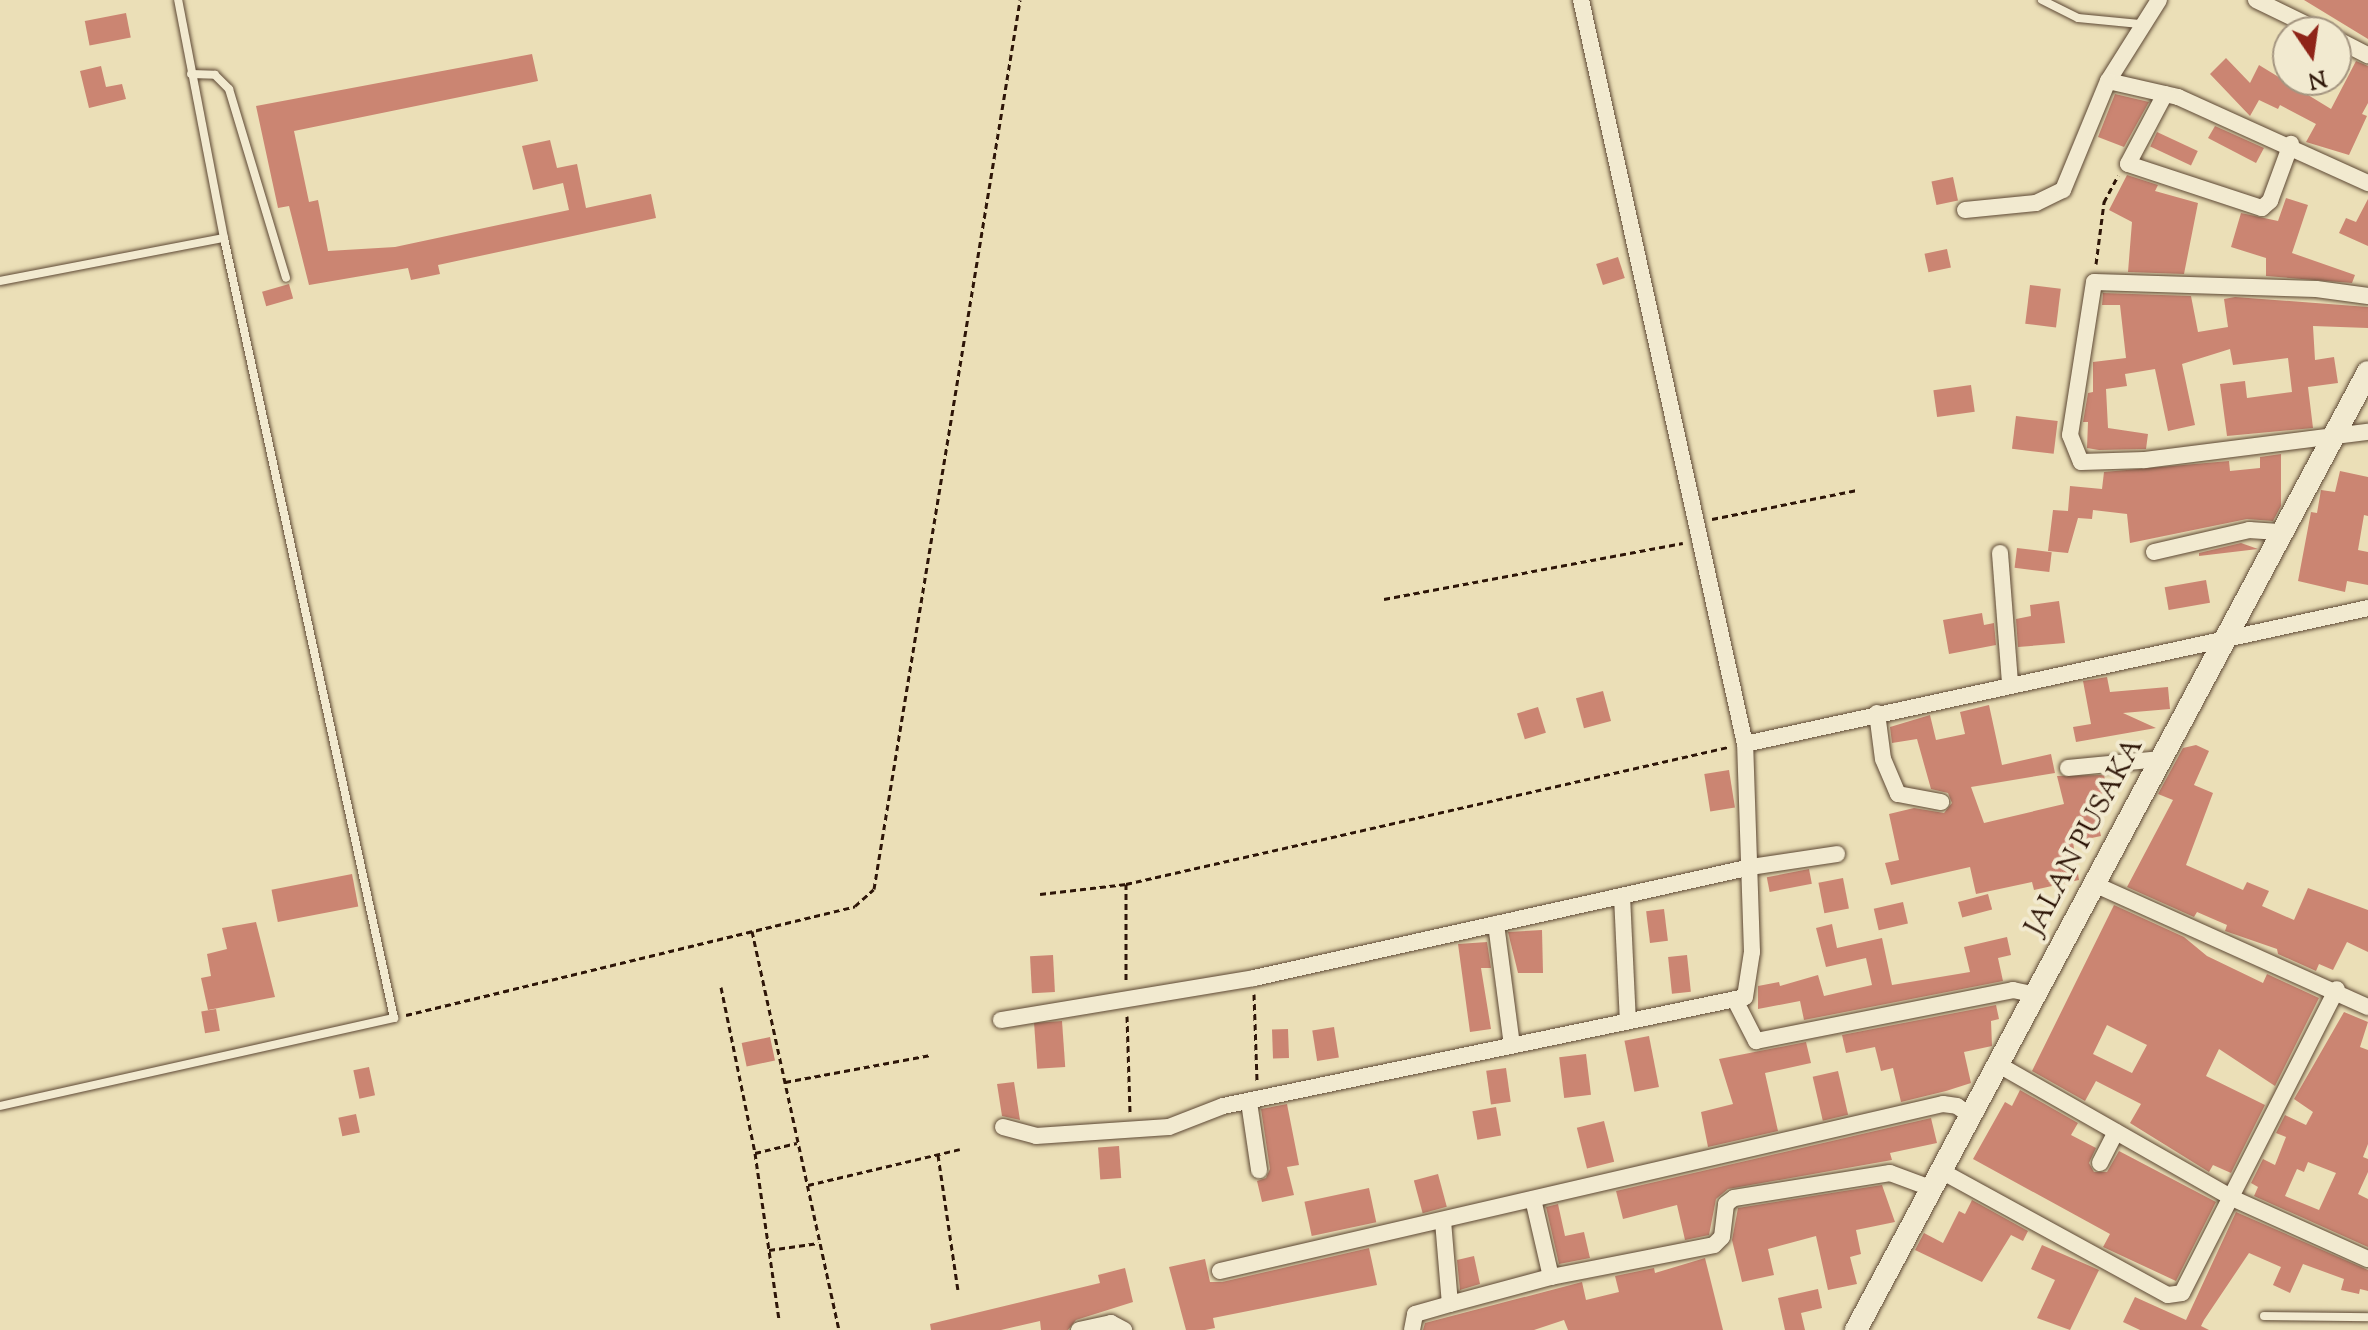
<!DOCTYPE html>
<html>
<head>
<meta charset="utf-8">
<style>
  body { margin:0 }
  #map { position:relative; width:2368px; height:1330px; overflow:hidden; background:#ebdfb7; font-family:"Sorts Mill Goudy",serif }
  div>[style] { position:absolute }
  .building>* { inset:0; background:#cb8572; transform-origin:0 0 }
  .path>* { height:3px; margin-top:-1.5px; transform-origin:0; background:repeating-linear-gradient(90deg,#2e1608 0 6px,transparent 0 10px) }
  .roads { filter:drop-shadow(0 0 2px #5d4834) drop-shadow(0 0 2px #5d4834) }
  .lane>* { height:8px; margin:-4px; padding:0 4px; transform-origin:4px; border-radius:4px; background:#f2ead0 }
  .street>* { height:16px; margin:-8px; padding:0 8px; transform-origin:8px; border-radius:8px; background:#f2ead0 }
  .secondary>* { height:22px; margin:-11px; padding:0 11px; transform-origin:11px; border-radius:11px; background:#f2ead0 }
  span { translate:-50% -50%; white-space:nowrap; text-align:center; line-height:1.15; -webkit-text-stroke:8px #f2ead0; paint-order:stroke }
  .street-label { font-size:28px; color:#2e1608 }
  .north { position:absolute; left:2272px; top:16px; width:80px; height:80px; box-sizing:border-box; background:#f2ead0; border:2px solid #a49580; border-radius:50%; rotate:167deg; font-size:22px; font-weight:700; line-height:32px; text-align:center; color:#2e1608 }
  .north::after { content:''; display:block; margin:auto; width:28px; height:36px; background:#8f2418; clip-path:polygon(50% 0,100% 100%,50% 72%,0 100%) }
</style>
</head>
<body>
<div id="map">
  <div class="building">
    <div style="clip-path:polygon(2304px 0,2368px 0,2368px 43px,2368px 39px)"></div>
    <div style="left:126px;top:13px;width:25px;height:42px;rotate:79deg"></div>
    <div style="clip-path:polygon(532px 54px,538px 81px,294px 131px,309px 202px,318px 200px,328px 251px,395px 247px,569px 210px,563px 183px,533px 190px,522px 146px,550px 140px,557px 168px,577px 164px,586px 208px,651px 194px,656px 218px,438px 265px,440px 274px,411px 280px,408px 268px,309px 285px,289px 206px,278px 208px,256px 106px)"></div>
    <div style="clip-path:polygon(2226px 58px,2250px 83px,2259px 65px,2331px 109px,2356px 61px,2368px 66px,2368px 103px,2362px 114px,2367px 116px,2349px 155px,2306px 142px,2316px 124px,2280px 105px,2278px 109px,2259px 100px,2250px 116px,2210px 74px)"></div>
    <div style="clip-path:polygon(101px 66px,106px 87px,122px 84px,126px 99px,89px 108px,80px 71px)"></div>
    <div style="clip-path:polygon(2115px 94px,2149px 102px,2124px 147px,2098px 137px)"></div>
    <div style="clip-path:polygon(2215px 126px,2264px 148px,2256px 163px,2208px 138px)"></div>
    <div style="left:2157px;top:132px;width:45px;height:16px;rotate:25deg"></div>
    <div style="clip-path:polygon(2127px 175px,2158px 185px,2155px 191px,2198px 203px,2184px 274px,2128px 272px,2132px 222px,2109px 210px)"></div>
    <div style="left:1953px;top:177px;width:24px;height:22px;rotate:78deg"></div>
    <div style="clip-path:polygon(2286px 198px,2308px 205px,2292px 253px,2355px 275px,2352px 283px,2266px 276px,2266px 258px,2231px 247px,2241px 213px,2278px 221px)"></div>
    <div style="clip-path:polygon(2368px 199px,2368px 246px,2339px 233px,2346px 218px,2356px 222px)"></div>
    <div style="left:1947px;top:249px;width:19px;height:23px;rotate:78deg"></div>
    <div style="left:1618px;top:257px;width:22px;height:23px;rotate:72deg"></div>
    <div style="left:289px;top:284px;width:15px;height:28px;rotate:74deg"></div>
    <div style="left:2030px;top:285px;width:31px;height:39px;rotate:7deg"></div>
    <div style="clip-path:polygon(2103px 293px,2191px 296px,2198px 332px,2228px 327px,2224px 299px,2235px 297px,2368px 307px,2368px 328px,2313px 326px,2315px 360px,2334px 357px,2338px 383px,2308px 387px,2313px 428px,2227px 436px,2220px 384px,2245px 381px,2247px 398px,2292px 392px,2288px 358px,2233px 365px,2230px 349px,2182px 364px,2195px 425px,2168px 431px,2155px 369px,2125px 374px,2127px 386px,2106px 389px,2108px 428px,2148px 434px,2146px 449px,2099px 450px,2087px 448px,2088px 422px,2083px 422px,2088px 393px,2093px 392px,2093px 362px,2126px 358px,2120px 305px,2102px 305px)"></div>
    <div style="left:1971px;top:385px;width:27px;height:38px;rotate:82deg"></div>
    <div style="left:2016px;top:416px;width:42px;height:33px;rotate:7deg"></div>
    <div style="clip-path:polygon(2281px 454px,2281px 506px,2273px 521px,2247px 519px,2130px 543px,2127px 514px,2093px 510px,2092px 519px,2078px 518px,2068px 553px,2048px 551px,2053px 510px,2068px 511px,2070px 486px,2102px 489px,2104px 472px,2229px 461px,2230px 471px,2260px 468px,2260px 457px)"></div>
    <div style="clip-path:polygon(2340px 471px,2368px 477px,2368px 516px,2364px 515px,2358px 550px,2368px 552px,2368px 585px,2347px 581px,2345px 592px,2298px 581px,2311px 512px,2317px 513px,2321px 490px,2335px 492px)"></div>
    <div style="clip-path:polygon(2241px 543px,2258px 549px,2199px 556px,2199px 553px)"></div>
    <div style="left:2017px;top:548px;width:35px;height:20px;rotate:7deg"></div>
    <div style="left:2206px;top:580px;width:23px;height:42px;rotate:80deg"></div>
    <div style="clip-path:polygon(2059px 601px,2065px 643px,2018px 647px,2016px 619px,2031px 616px,2030px 605px)"></div>
    <div style="clip-path:polygon(1982px 613px,1984px 625px,1994px 623px,1996px 645px,1949px 654px,1943px 620px)"></div>
    <div style="clip-path:polygon(2107px 677px,2110px 692px,2168px 687px,2170px 709px,2123px 713px,2156px 728px,2076px 742px,2073px 727px,2091px 724px,2083px 681px)"></div>
    <div style="left:1603px;top:691px;width:31px;height:28px;rotate:75deg"></div>
    <div style="clip-path:polygon(1989px 705px,2002px 765px,2051px 754px,2055px 773px,1971px 787px,1984px 823px,2064px 804px,2057px 776px,2104px 775px,2108px 792px,2092px 796px,2101px 836px,2073px 842px,2079px 880px,2034px 890px,2032px 882px,1976px 894px,1970px 867px,1891px 885px,1885px 863px,1899px 860px,1889px 814px,1914px 808px,1944px 813px,1952px 803px,1948px 793px,1931px 789px,1917px 739px,1892px 743px,1890px 727px,1930px 715px,1936px 740px,1965px 734px,1960px 712px)"></div>
    <div style="left:1538px;top:707px;width:27px;height:22px;rotate:73deg"></div>
    <div style="clip-path:polygon(2196px 745px,2209px 751px,2194px 785px,2213px 793px,2186px 865px,2243px 890px,2247px 882px,2269px 891px,2262px 906px,2294px 920px,2308px 888px,2368px 910px,2368px 952px,2347px 942px,2333px 970px,2319px 964px,2316px 971px,2278px 954px,2277px 949px,2225px 931px,2227px 925px,2197px 912px,2194px 917px,2127px 887px,2173px 800px,2158px 794px,2183px 748px)"></div>
    <div style="left:1729px;top:770px;width:38px;height:25px;rotate:81deg"></div>
    <div style="left:1809px;top:869px;width:15px;height:43px;rotate:79deg"></div>
    <div style="left:352px;top:874px;width:33px;height:82px;rotate:79deg"></div>
    <div style="left:1843px;top:878px;width:31px;height:25px;rotate:79deg"></div>
    <div style="left:1988px;top:894px;width:16px;height:31px;rotate:75deg"></div>
    <div style="left:1903px;top:902px;width:22px;height:30px;rotate:77deg"></div>
    <div style="clip-path:polygon(evenodd,2114px 905px,2184px 937px,2207px 956px,2263px 983px,2267px 974px,2319px 998px,2275px 1086px,2219px 1049px,2206px 1076px,2265px 1105px,2231px 1173px,2213px 1165px,2209px 1172px,2130px 1123px,2141px 1104px,2096px 1081px,2085px 1101px,2032px 1071px,2114px 905px,2107px 1025px,2147px 1045px,2132px 1073px,2093px 1054px,2107px 1025px)"></div>
    <div style="left:1664px;top:909px;width:32px;height:18px;rotate:83deg"></div>
    <div style="clip-path:polygon(256px 922px,275px 997px,208px 1010px,201px 978px,211px 976px,207px 954px,227px 949px,222px 928px)"></div>
    <div style="clip-path:polygon(1832px 924px,1837px 948px,1882px 938px,1892px 985px,1970px 972px,1964px 947px,2007px 937px,2011px 955px,1998px 958px,2003px 981px,1804px 1020px,1800px 1001px,1758px 1009px,1758px 986px,1779px 982px,1780px 986px,1818px 975px,1824px 996px,1872px 985px,1866px 958px,1826px 967px,1816px 928px)"></div>
    <div style="clip-path:polygon(1542px 930px,1543px 973px,1518px 973px,1508px 932px)"></div>
    <div style="clip-path:polygon(1487px 942px,1491px 968px,1481px 968px,1491px 1029px,1470px 1032px,1458px 944px)"></div>
    <div style="left:1053px;top:955px;width:37px;height:23px;rotate:87deg"></div>
    <div style="left:1687px;top:955px;width:37px;height:19px;rotate:84deg"></div>
    <div style="clip-path:polygon(1996px 1005px,1999px 1019px,1991px 1021px,1992px 1046px,1964px 1052px,1971px 1083px,1946px 1091px,1901px 1102px,1893px 1068px,1881px 1071px,1875px 1047px,1846px 1053px,1842px 1035px)"></div>
    <div style="left:216px;top:1009px;width:22px;height:15px;rotate:80deg"></div>
    <div style="clip-path:polygon(evenodd,2344px 1012px,2368px 1022px,2360px 1047px,2368px 1050px,2368px 1144px,2363px 1157px,2368px 1159px,2368px 1172px,2358px 1194px,2368px 1199px,2368px 1247px,2254px 1196px,2258px 1187px,2251px 1183px,2263px 1159px,2275px 1165px,2286px 1137px,2276px 1133px,2285px 1115px,2306px 1125px,2313px 1112px,2294px 1099px,2344px 1012px,2308px 1162px,2336px 1173px,2319px 1210px,2285px 1196px,2297px 1169px,2304px 1172px,2308px 1162px)"></div>
    <div style="left:1062px;top:1021px;width:46px;height:28px;rotate:86deg"></div>
    <div style="left:1334px;top:1027px;width:31px;height:22px;rotate:81deg"></div>
    <div style="left:1288px;top:1029px;width:29px;height:16px;rotate:88deg"></div>
    <div style="left:1649px;top:1036px;width:52px;height:25px;rotate:79deg"></div>
    <div style="left:770px;top:1037px;width:24px;height:29px;rotate:78deg"></div>
    <div style="clip-path:polygon(1806px 1042px,1811px 1063px,1765px 1073px,1778px 1131px,1708px 1147px,1701px 1112px,1733px 1104px,1719px 1059px)"></div>
    <div style="left:1586px;top:1054px;width:41px;height:27px;rotate:83deg"></div>
    <div style="left:369px;top:1067px;width:29px;height:16px;rotate:78deg"></div>
    <div style="left:1506px;top:1068px;width:34px;height:20px;rotate:82deg"></div>
    <div style="left:1838px;top:1071px;width:45px;height:26px;rotate:77deg"></div>
    <div style="clip-path:polygon(1014px 1082px,1020px 1120px,1002px 1116px,997px 1084px)"></div>
    <div style="clip-path:polygon(2020px 1090px,2078px 1123px,2071px 1135px,2096px 1148px,2089px 1163px,2094px 1172px,2107px 1172px,2119px 1151px,2216px 1202px,2176px 1281px,2103px 1247px,2110px 1234px,1973px 1159px,2005px 1102px,2012px 1106px)"></div>
    <div style="clip-path:polygon(1287px 1104px,1299px 1165px,1287px 1167px,1294px 1195px,1262px 1202px,1257px 1181px,1266px 1178px,1270px 1169px,1261px 1109px)"></div>
    <div style="left:1496px;top:1107px;width:29px;height:24px;rotate:80deg"></div>
    <div style="left:356px;top:1114px;width:19px;height:18px;rotate:78deg"></div>
    <div style="clip-path:polygon(1931px 1118px,1937px 1143px,1890px 1153px,1892px 1160px,1728px 1189px,1716px 1199px,1709px 1235px,1685px 1240px,1677px 1205px,1623px 1219px,1616px 1191px)"></div>
    <div style="left:1604px;top:1121px;width:42px;height:28px;rotate:76deg"></div>
    <div style="left:1119px;top:1146px;width:32px;height:21px;rotate:86deg"></div>
    <div style="left:1438px;top:1174px;width:34px;height:25px;rotate:75deg"></div>
    <div style="clip-path:polygon(1882px 1185px,1895px 1222px,1856px 1230px,1861px 1254px,1850px 1257px,1857px 1284px,1828px 1290px,1816px 1236px,1768px 1249px,1774px 1275px,1742px 1282px,1732px 1240px,1738px 1208px)"></div>
    <div style="left:1369px;top:1188px;width:35px;height:66px;rotate:78deg"></div>
    <div style="clip-path:polygon(1972px 1200px,2028px 1231px,2023px 1241px,2011px 1235px,1982px 1282px,1915px 1250px,1924px 1233px,1943px 1243px,1959px 1211px,1965px 1214px)"></div>
    <div style="clip-path:polygon(1558px 1204px,1565px 1236px,1584px 1232px,1590px 1258px,1559px 1264px,1546px 1207px)"></div>
    <div style="clip-path:polygon(2236px 1212px,2368px 1270px,2368px 1291px,2360px 1289px,2359px 1294px,2341px 1290px,2344px 1279px,2303px 1264px,2290px 1293px,2273px 1285px,2281px 1267px,2249px 1253px,2204px 1320px,2201px 1326px,2209px 1330px,2140px 1330px,2123px 1322px,2135px 1297px,2186px 1320px)"></div>
    <div style="clip-path:polygon(2042px 1245px,2099px 1270px,2070px 1330px,2037px 1318px,2055px 1280px,2031px 1269px)"></div>
    <div style="clip-path:polygon(1369px 1248px,1377px 1285px,1213px 1318px,1215px 1328px,1205px 1330px,1186px 1330px,1169px 1267px,1205px 1259px,1210px 1282px,1222px 1282px)"></div>
    <div style="clip-path:polygon(1474px 1256px,1480px 1284px,1460px 1290px,1457px 1260px)"></div>
    <div style="clip-path:polygon(1705px 1258px,1723px 1330px,1568px 1330px,1564px 1320px,1534px 1330px,1423px 1330px,1425px 1323px,1582px 1282px,1586px 1300px,1619px 1292px,1615px 1276px,1654px 1268px,1655px 1273px)"></div>
    <div style="clip-path:polygon(1125px 1268px,1133px 1302px,1076px 1320px,1068px 1330px,1041px 1330px,1040px 1321px,1001px 1330px,931px 1330px,930px 1324px,1100px 1283px,1098px 1275px)"></div>
    <div style="clip-path:polygon(1818px 1289px,1822px 1308px,1801px 1313px,1805px 1330px,1785px 1330px,1778px 1298px)"></div>
  </div>
  <div class="path">
    <div style="left:2096px;top:264px;width:63px;rotate:-82.6deg"></div>
    <div style="left:2104px;top:202px;width:30px;rotate:-62deg"></div>
    <div style="left:1712px;top:519px;width:148px;rotate:-11.3deg"></div>
    <div style="left:1384px;top:599px;width:304px;rotate:-10.6deg"></div>
    <div style="left:1126px;top:884px;width:96px;rotate:90deg"></div>
    <div style="left:1040px;top:894px;width:87px;rotate:-6.6deg"></div>
    <div style="left:1126px;top:884px;width:617px;rotate:-12.82deg"></div>
    <div style="left:752px;top:931px;width:408px;rotate:77.7deg"></div>
    <div style="left:721px;top:987px;width:169px;rotate:78.4deg"></div>
    <div style="left:755px;top:1153px;width:168px;rotate:81.8deg"></div>
    <div style="left:1254px;top:994px;width:88px;rotate:88deg"></div>
    <div style="left:406px;top:1015px;width:462px;rotate:-13.6deg"></div>
    <div style="left:855px;top:906px;width:25px;rotate:-42deg"></div>
    <div style="left:874px;top:889px;width:901px;rotate:-80.67deg"></div>
    <div style="left:1127px;top:1016px;width:96px;rotate:88.2deg"></div>
    <div style="left:785px;top:1082px;width:148px;rotate:-10.5deg"></div>
    <div style="left:755px;top:1153px;width:43px;rotate:-13.4deg"></div>
    <div style="left:938px;top:1155px;width:136px;rotate:81.6deg"></div>
    <div style="left:808px;top:1185px;width:156px;rotate:-13.3deg"></div>
    <div style="left:769px;top:1250px;width:50px;rotate:-8deg"></div>
  </div>
  <div class="roads">
    <div class="lane">
      <div style="left:2042px;top:0;width:40px;rotate:26.6deg"></div>
      <div style="left:2078px;top:18px;width:62px;rotate:5.5deg"></div>
      <div style="left:191px;top:74px;width:24px;rotate:2deg"></div>
      <div style="left:215px;top:75px;width:20px;rotate:45deg"></div>
      <div style="left:229px;top:89px;width:197px;rotate:73.2deg"></div>
      <div style="left:0;top:281px;width:228px;rotate:-10.9deg"></div>
      <div style="left:0;top:1106px;width:404px;rotate:-12.6deg"></div>
      <div style="left:394px;top:1018px;width:798px;rotate:-102.3deg"></div>
      <div style="left:224px;top:238px;width:242px;rotate:-100.9deg"></div>
      <div style="left:2264px;top:1316px;width:104px;rotate:0.6deg"></div>
    </div>
    <div class="street">
      <div style="left:2159px;top:0;width:96px;rotate:122.2deg"></div>
      <div style="left:2108px;top:81px;width:72px;rotate:12.9deg"></div>
      <div style="left:2178px;top:97px;width:209px;rotate:24.4deg"></div>
      <div style="left:2256px;top:0;width:73px;rotate:25.9deg"></div>
      <div style="left:2336px;top:39px;width:36px;rotate:27deg"></div>
      <div style="left:2165px;top:94px;width:79px;rotate:117.9deg"></div>
      <div style="left:2128px;top:164px;width:141px;rotate:18.2deg"></div>
      <div style="left:2262px;top:208px;width:11px;rotate:-41deg"></div>
      <div style="left:2270px;top:201px;width:61px;rotate:-69.8deg"></div>
      <div style="left:1965px;top:210px;width:71px;rotate:-5.6deg"></div>
      <div style="left:2036px;top:203px;width:30px;rotate:-26deg"></div>
      <div style="left:2063px;top:190px;width:118px;rotate:-67.6deg"></div>
      <div style="left:2368px;top:296px;width:52px;rotate:-172.3deg"></div>
      <div style="left:2316px;top:289px;width:222px;rotate:-178.2deg"></div>
      <div style="left:2094px;top:282px;width:155px;rotate:98.9deg"></div>
      <div style="left:2070px;top:435px;width:29px;rotate:68deg"></div>
      <div style="left:2081px;top:462px;width:64px;rotate:-1.8deg"></div>
      <div style="left:2145px;top:460px;width:225px;rotate:-7.2deg"></div>
      <div style="left:2154px;top:552px;width:98px;rotate:-13deg"></div>
      <div style="left:2249px;top:530px;width:30px;rotate:4deg"></div>
      <div style="left:2000px;top:553px;width:130px;rotate:85.6deg"></div>
      <div style="left:1877px;top:713px;width:46px;rotate:82.6deg"></div>
      <div style="left:1883px;top:759px;width:38px;rotate:67deg"></div>
      <div style="left:1898px;top:794px;width:44px;rotate:10.5deg"></div>
      <div style="left:1745px;top:744px;width:638px;rotate:-12.31deg"></div>
      <div style="left:2068px;top:768px;width:91px;rotate:-5.6deg"></div>
      <div style="left:2094px;top:884px;width:300px;rotate:24.2deg"></div>
      <div style="left:1622px;top:896px;width:125px;rotate:87.3deg"></div>
      <div style="left:1496px;top:924px;width:122px;rotate:82.5deg"></div>
      <div style="left:1736px;top:1002px;width:44px;rotate:62.9deg"></div>
      <div style="left:1756px;top:1041px;width:262px;rotate:-11.2deg"></div>
      <div style="left:2013px;top:990px;width:24px;rotate:12deg"></div>
      <div style="left:1001px;top:1020px;width:256px;rotate:-9.4deg"></div>
      <div style="left:1254px;top:978px;width:509px;rotate:-12.59deg"></div>
      <div style="left:1751px;top:867px;width:87px;rotate:-8.6deg"></div>
      <div style="left:1999px;top:1065px;width:268px;rotate:29.7deg"></div>
      <div style="left:2232px;top:1198px;width:149px;rotate:24.2deg"></div>
      <div style="left:1249px;top:1102px;width:69px;rotate:81.6deg"></div>
      <div style="left:1003px;top:1127px;width:34px;rotate:15deg"></div>
      <div style="left:1036px;top:1136px;width:133px;rotate:-3.9deg"></div>
      <div style="left:1169px;top:1127px;width:58px;rotate:-21.3deg"></div>
      <div style="left:1223px;top:1106px;width:533px;rotate:-11.79deg"></div>
      <div style="left:1745px;top:997px;width:46px;rotate:-81.2deg"></div>
      <div style="left:1752px;top:952px;width:208px;rotate:-91.9deg"></div>
      <div style="left:1745px;top:744px;width:762px;rotate:-102.43deg"></div>
      <div style="left:2100px;top:1163px;width:35px;rotate:-63deg"></div>
      <div style="left:1943px;top:1172px;width:256px;rotate:28.7deg"></div>
      <div style="left:2168px;top:1295px;width:14px;rotate:-8deg"></div>
      <div style="left:2182px;top:1293px;width:341px;rotate:-63deg"></div>
      <div style="left:1533px;top:1199px;width:80px;rotate:77deg"></div>
      <div style="left:1443px;top:1221px;width:83px;rotate:85.2deg"></div>
      <div style="left:1220px;top:1271px;width:742px;rotate:-13.01deg"></div>
      <div style="left:1943px;top:1104px;width:14px;rotate:8deg"></div>
      <div style="left:1957px;top:1106px;width:19px;rotate:36deg"></div>
      <div style="left:1079px;top:1330px;width:33px;rotate:-12deg"></div>
      <div style="left:1111px;top:1323px;width:15px;rotate:28deg"></div>
      <div style="left:1412px;top:1330px;width:16px;rotate:-79deg"></div>
      <div style="left:1415px;top:1314px;width:36px;rotate:-16deg"></div>
      <div style="left:1450px;top:1304px;width:105px;rotate:-15deg"></div>
      <div style="left:1551px;top:1277px;width:166px;rotate:-11.1deg"></div>
      <div style="left:1714px;top:1245px;width:11px;rotate:-45deg"></div>
      <div style="left:1722px;top:1237px;width:33px;rotate:-83deg"></div>
      <div style="left:1726px;top:1204px;width:10px;rotate:-37deg"></div>
      <div style="left:1734px;top:1198px;width:158px;rotate:-9.1deg"></div>
      <div style="left:1890px;top:1173px;width:46px;rotate:20.4deg"></div>
    </div>
    <div class="secondary">
      <div style="left:1856px;top:1330px;width:1086px;rotate:-61.88deg"></div>
    </div>
  </div>
  <div class="street-label">
    <span style="left:2085px;top:837px;rotate:-62deg">JALAN PUSAKA</span>
  </div>
  <div class="north">N</div>
</div>
</body>
</html>
